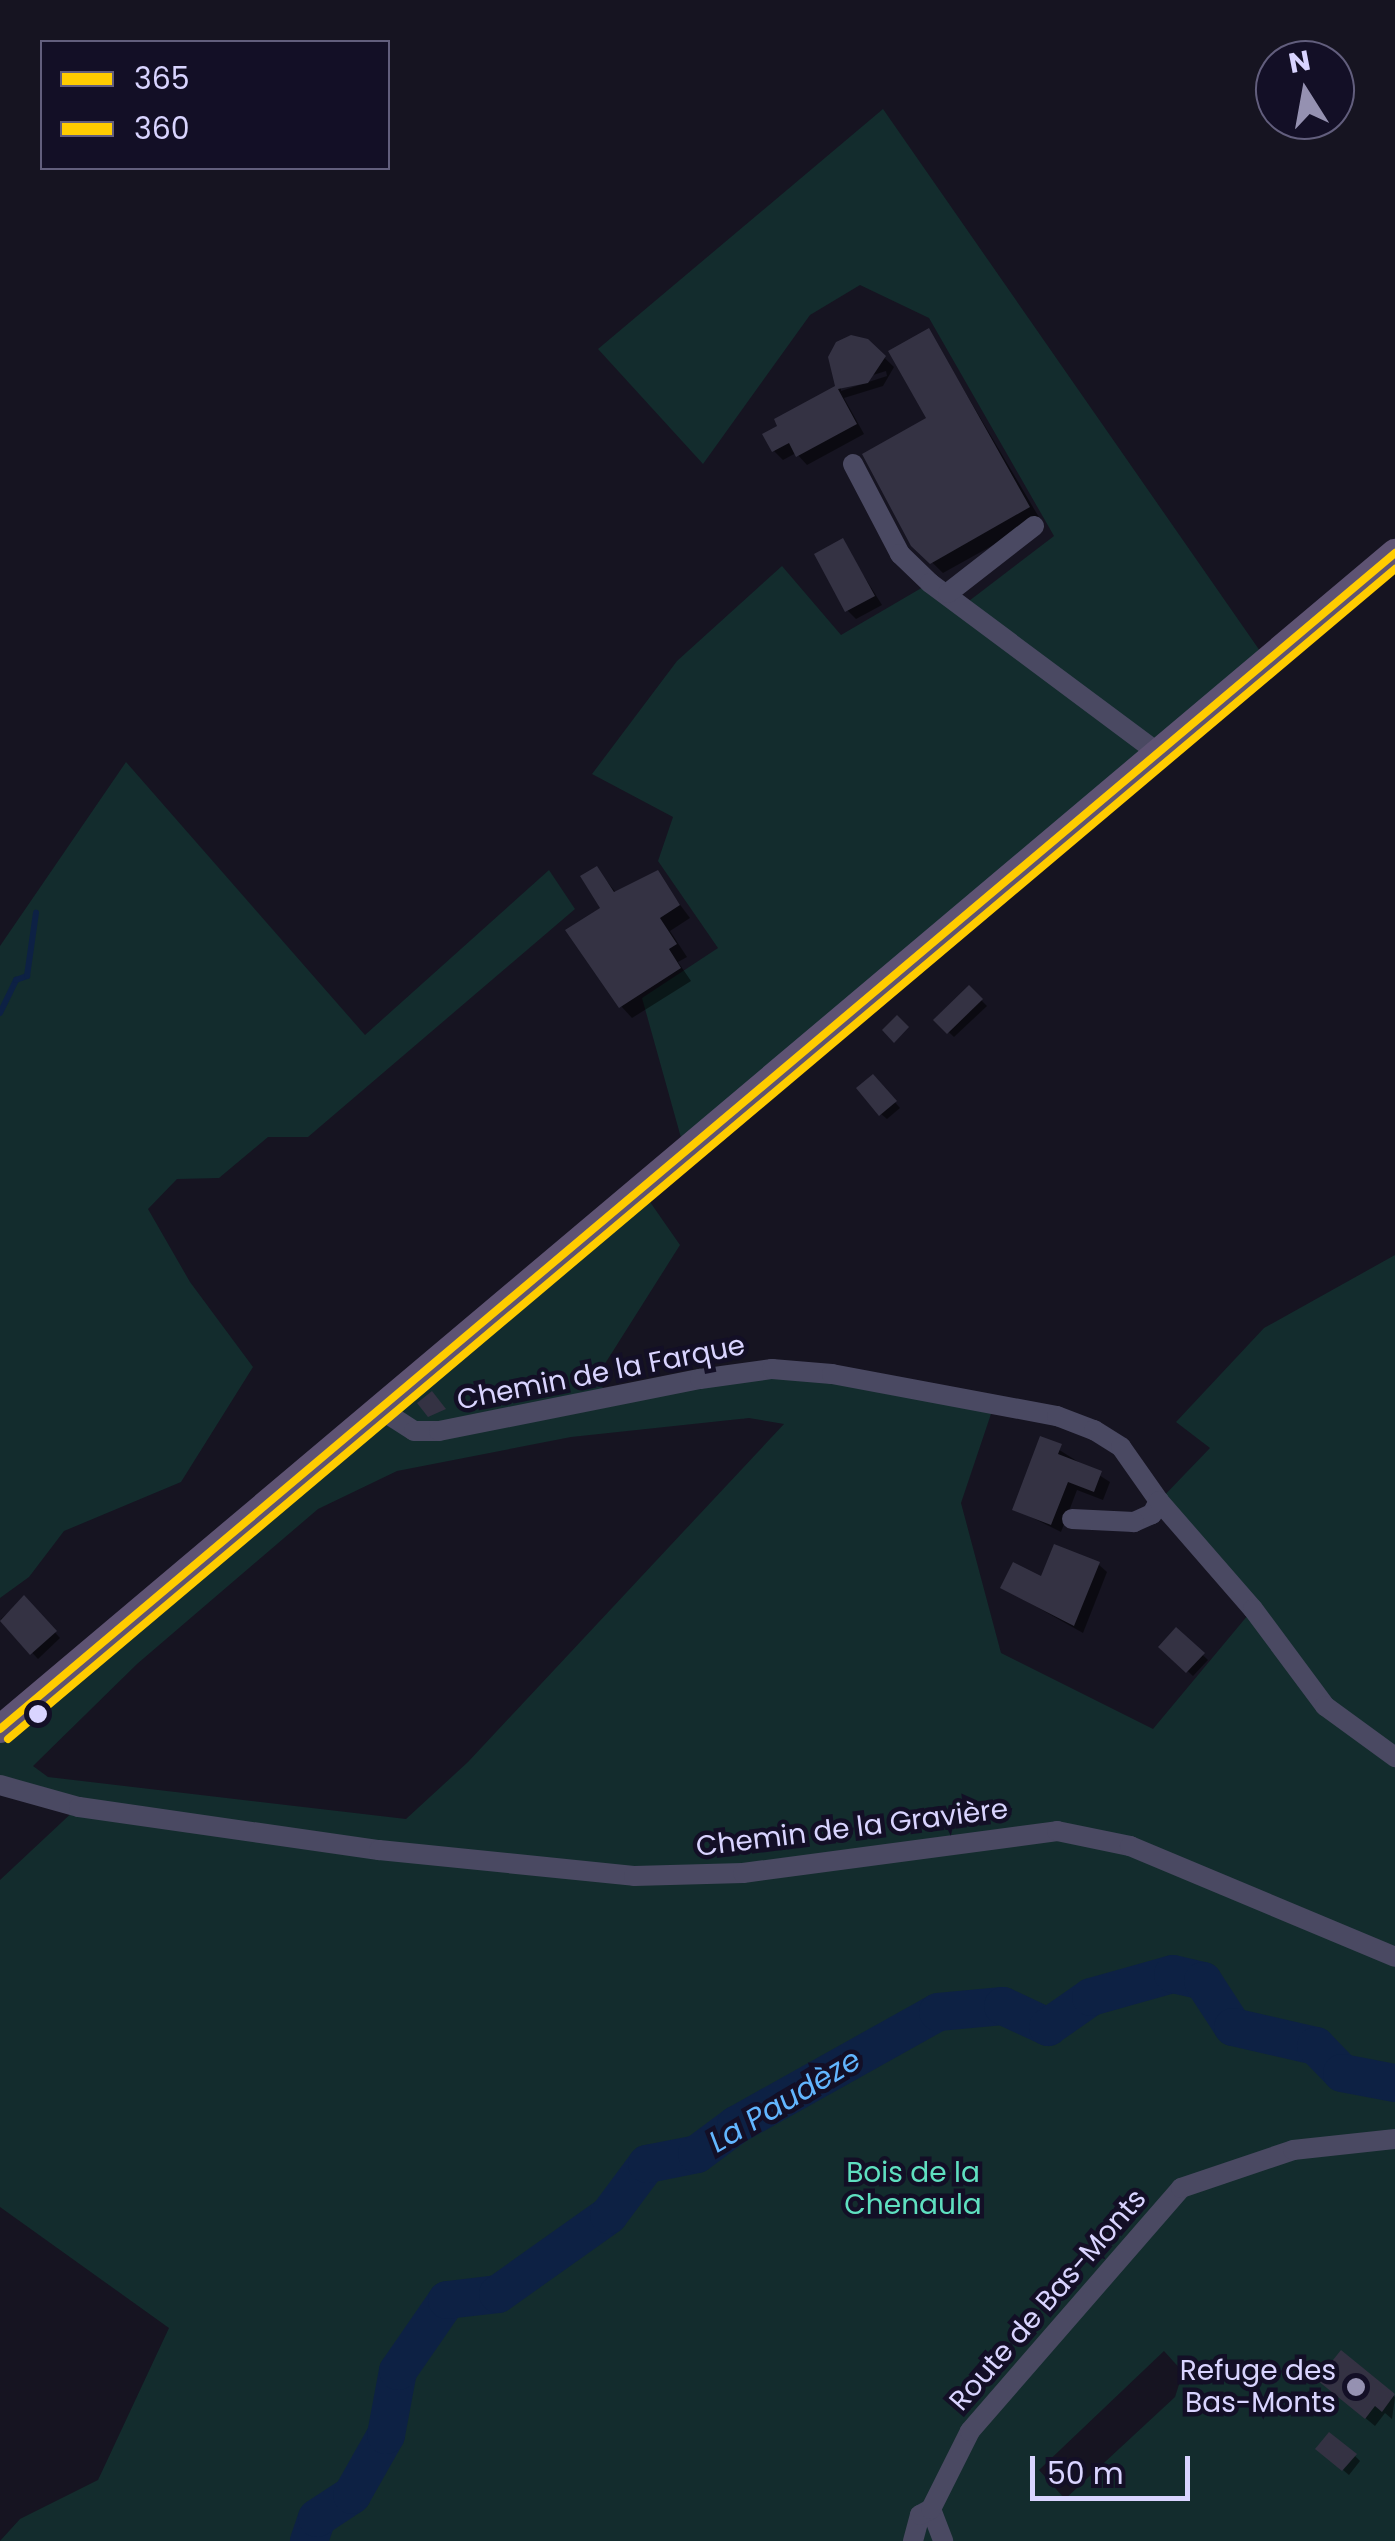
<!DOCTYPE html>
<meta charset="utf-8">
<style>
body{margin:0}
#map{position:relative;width:1395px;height:2541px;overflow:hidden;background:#161421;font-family:Poppins,sans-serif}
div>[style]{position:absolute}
.green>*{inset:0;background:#132c2d}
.shadow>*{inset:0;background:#0007}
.stream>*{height:6px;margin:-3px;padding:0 3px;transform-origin:3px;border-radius:3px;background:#0d2144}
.river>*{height:38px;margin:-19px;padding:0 19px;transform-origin:19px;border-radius:19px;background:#0d2144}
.building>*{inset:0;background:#343243}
.minor>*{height:20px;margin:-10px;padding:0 10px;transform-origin:10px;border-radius:10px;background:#4a4962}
.major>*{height:28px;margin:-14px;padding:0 14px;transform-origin:14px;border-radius:14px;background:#5e5373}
.bus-1>*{height:8px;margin:-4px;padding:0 4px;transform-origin:4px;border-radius:4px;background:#fc0}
.bus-2>*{height:8px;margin:-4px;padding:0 4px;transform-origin:4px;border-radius:4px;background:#fc0}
.dots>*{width:28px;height:28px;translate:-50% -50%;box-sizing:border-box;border:5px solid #130f26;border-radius:50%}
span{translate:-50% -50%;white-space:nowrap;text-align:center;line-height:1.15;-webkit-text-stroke:9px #130f26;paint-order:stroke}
.street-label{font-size:28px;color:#d9d4ff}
.park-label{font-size:28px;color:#5fe0c0}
.poi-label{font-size:28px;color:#d9d4ff}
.right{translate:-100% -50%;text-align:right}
.water-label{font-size:30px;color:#62b6ff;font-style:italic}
.legend{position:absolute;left:40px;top:40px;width:350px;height:130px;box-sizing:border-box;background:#130f26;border:2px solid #625e7d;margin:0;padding:12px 18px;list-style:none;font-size:30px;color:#d9d4ff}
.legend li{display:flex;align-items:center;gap:20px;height:50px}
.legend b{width:50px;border:2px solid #625e7d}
.north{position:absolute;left:1255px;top:40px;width:100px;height:100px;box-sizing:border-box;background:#130f26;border:2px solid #625e7d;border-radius:50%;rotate:349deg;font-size:28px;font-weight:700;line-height:40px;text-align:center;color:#d9d4ff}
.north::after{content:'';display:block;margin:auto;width:35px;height:45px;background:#9591b1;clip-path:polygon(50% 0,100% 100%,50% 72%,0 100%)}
.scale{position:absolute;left:1030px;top:2456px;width:160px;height:45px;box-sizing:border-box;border:5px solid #d9d4ff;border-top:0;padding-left:12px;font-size:30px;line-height:35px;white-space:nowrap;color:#d9d4ff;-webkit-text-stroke:8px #130f26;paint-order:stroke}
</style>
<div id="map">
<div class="green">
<i style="clip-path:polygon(883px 109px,1267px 661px,685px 1152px,642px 998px,718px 948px,658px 861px,673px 817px,592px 774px,677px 661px,782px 566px,841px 635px,930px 583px,965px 604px,1054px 536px,929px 318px,860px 285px,810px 315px,703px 464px,598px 349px)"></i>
<i style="clip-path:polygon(126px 762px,365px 1035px,549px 870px,575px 909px,308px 1137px,268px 1137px,219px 1178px,177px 1179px,148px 1209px,190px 1282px,253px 1367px,181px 1482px,64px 1531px,29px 1577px,0 1598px,0 946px)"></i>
<i style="clip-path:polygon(evenodd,641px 1189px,680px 1245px,601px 1370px,604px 1401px,772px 1369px,994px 1405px,961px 1503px,1001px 1653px,1153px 1729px,1253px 1609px,1159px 1501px,1210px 1448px,1176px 1422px,1264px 1328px,1395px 1255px,1395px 2541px,0 2541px,20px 2519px,98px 2480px,169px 2328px,0 2207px,0 1880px,78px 1807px,0 1785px,0 1729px,641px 1189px,749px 1418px,784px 1424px,468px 1762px,406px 1819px,48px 1777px,33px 1766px,137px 1664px,318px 1509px,397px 1471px,571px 1437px,749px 1418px,641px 1189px,1164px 2351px,1183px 2372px,1175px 2397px,1065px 2499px,1039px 2470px,1164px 2351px)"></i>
</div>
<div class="shadow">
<i style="clip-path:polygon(929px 331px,1040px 519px,943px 573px,913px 544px,929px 419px)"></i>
<i style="clip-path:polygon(evenodd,867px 341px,894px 367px,883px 386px,844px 398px,864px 434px,807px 465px,796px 453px,783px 460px,774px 451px,838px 388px,867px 341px,886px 371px,887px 376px,841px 391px,841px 385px,886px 371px)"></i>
<i style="clip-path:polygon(842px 541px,882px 605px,856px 619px,847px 610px)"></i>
<i style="clip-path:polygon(597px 869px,617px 894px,657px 874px,690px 918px,670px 931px,687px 957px,678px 962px,691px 981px,632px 1018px,621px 1006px)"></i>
<i style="clip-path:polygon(969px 988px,987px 1006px,954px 1037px,936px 1020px)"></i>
<i style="clip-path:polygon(878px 1083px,900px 1108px,887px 1119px,881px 1114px)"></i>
<i style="clip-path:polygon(1042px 1439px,1110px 1482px,1103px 1500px,1077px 1490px,1061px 1532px,1015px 1509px)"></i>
<i style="clip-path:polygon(1098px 1564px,1107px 1572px,1083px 1633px,1003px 1588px)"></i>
<i style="clip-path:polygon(24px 1598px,60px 1638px,38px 1659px,1px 1619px)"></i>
<i style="clip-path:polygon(1176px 1630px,1208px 1660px,1193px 1676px,1161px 1647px)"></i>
<i style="clip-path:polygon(1341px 2353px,1395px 2397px,1392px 2419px,1385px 2413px,1375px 2426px,1329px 2388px)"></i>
<i style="clip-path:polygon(1324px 2454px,1355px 2456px,1360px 2461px,1349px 2475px)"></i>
</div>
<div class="stream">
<i style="left:0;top:1013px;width:37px;rotate:-64deg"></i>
<i style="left:16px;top:980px;width:12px;rotate:-20deg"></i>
<i style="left:27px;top:976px;width:64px;rotate:-81.9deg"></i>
</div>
<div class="river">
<i style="left:309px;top:2541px;width:24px;rotate:-71deg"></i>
<i style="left:317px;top:2518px;width:42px;rotate:-33.3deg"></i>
<i style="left:352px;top:2495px;width:69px;rotate:-60.5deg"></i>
<i style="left:386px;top:2435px;width:65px;rotate:-79.4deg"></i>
<i style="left:398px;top:2371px;width:86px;rotate:-55.4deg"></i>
<i style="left:447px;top:2300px;width:51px;rotate:-6.7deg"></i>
<i style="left:498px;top:2294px;width:136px;rotate:-35.4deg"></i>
<i style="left:609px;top:2215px;width:64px;rotate:-53.3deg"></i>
<i style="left:647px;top:2164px;width:51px;rotate:-11.3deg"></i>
<i style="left:697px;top:2154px;width:49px;rotate:-36.6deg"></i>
<i style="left:736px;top:2125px;width:231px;rotate:-29.2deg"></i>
<i style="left:938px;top:2012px;width:65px;rotate:-5.3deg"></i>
<i style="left:1003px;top:2006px;width:50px;rotate:25deg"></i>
<i style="left:1048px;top:2027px;width:52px;rotate:-34.9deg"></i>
<i style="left:1091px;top:1997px;width:85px;rotate:-15.7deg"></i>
<i style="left:1173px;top:1974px;width:31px;rotate:13deg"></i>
<i style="left:1203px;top:1981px;width:55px;rotate:56.9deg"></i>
<i style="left:1233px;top:2027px;width:85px;rotate:12.9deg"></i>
<i style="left:1316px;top:2046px;width:37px;rotate:46deg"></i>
<i style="left:1342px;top:2073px;width:54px;rotate:10.7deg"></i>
</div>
<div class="building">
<i style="clip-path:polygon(929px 328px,1030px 507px,930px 564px,911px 546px,862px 454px,926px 418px,888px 351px)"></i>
<i style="clip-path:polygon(851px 335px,868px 339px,886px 356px,868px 383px,838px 389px,857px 424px,796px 457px,789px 443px,772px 452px,762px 434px,777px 426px,774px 419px,835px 386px,828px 357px,836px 342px)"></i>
<i style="clip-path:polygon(843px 538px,875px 596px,845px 612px,814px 554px)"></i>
<i style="clip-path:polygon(597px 866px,614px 892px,658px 870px,680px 905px,660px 918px,677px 944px,669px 949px,681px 968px,619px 1008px,565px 930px,600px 908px,580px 876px)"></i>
<i style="clip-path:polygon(969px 985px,983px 999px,947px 1034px,933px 1020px)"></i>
<i style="clip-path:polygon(897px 1015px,909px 1027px,894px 1043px,882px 1030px)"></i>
<i style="clip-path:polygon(873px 1074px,897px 1101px,879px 1116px,856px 1088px)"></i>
<i style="clip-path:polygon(432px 1391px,446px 1409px,428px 1417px,417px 1403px)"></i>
<i style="clip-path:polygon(1040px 1436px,1062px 1444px,1058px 1454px,1102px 1471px,1094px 1492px,1068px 1482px,1051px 1525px,1012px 1510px)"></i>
<i style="clip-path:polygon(1054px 1544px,1100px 1562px,1074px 1626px,1000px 1588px,1013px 1562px,1041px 1576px)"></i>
<i style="clip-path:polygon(24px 1595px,57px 1631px,30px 1655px,0 1621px)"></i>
<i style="clip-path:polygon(1176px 1627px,1205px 1653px,1186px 1673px,1158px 1647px)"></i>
<i style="clip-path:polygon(1341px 2350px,1395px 2394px,1382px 2412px,1375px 2406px,1365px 2419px,1317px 2380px)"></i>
<i style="clip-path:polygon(1329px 2432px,1357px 2454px,1342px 2471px,1315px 2449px)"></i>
</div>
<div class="minor">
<i style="left:853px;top:464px;width:102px;rotate:62.4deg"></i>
<i style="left:900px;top:554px;width:42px;rotate:44deg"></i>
<i style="left:930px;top:583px;width:283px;rotate:36.7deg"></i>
<i style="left:948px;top:593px;width:109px;rotate:-37.9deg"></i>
<i style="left:380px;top:1409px;width:40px;rotate:32.9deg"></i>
<i style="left:414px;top:1431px;width:25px"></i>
<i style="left:439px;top:1431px;width:266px;rotate:-11.3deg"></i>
<i style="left:700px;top:1379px;width:73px;rotate:-7.9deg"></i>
<i style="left:772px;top:1369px;width:60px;rotate:4.8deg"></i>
<i style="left:832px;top:1374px;width:229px;rotate:10.6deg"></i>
<i style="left:1057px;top:1416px;width:40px;rotate:21deg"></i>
<i style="left:1094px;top:1430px;width:32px;rotate:32deg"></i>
<i style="left:1121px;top:1447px;width:66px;rotate:54.9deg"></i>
<i style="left:1159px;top:1501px;width:15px;rotate:118deg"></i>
<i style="left:1152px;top:1514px;width:20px;rotate:156deg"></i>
<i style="left:1134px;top:1522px;width:62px;rotate:-177.2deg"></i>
<i style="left:1159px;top:1501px;width:143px;rotate:49deg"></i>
<i style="left:1253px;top:1609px;width:121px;rotate:53.4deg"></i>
<i style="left:1325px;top:1706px;width:87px;rotate:36.1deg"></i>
<i style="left:0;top:1785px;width:82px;rotate:15.6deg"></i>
<i style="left:79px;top:1807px;width:303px;rotate:8.2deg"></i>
<i style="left:379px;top:1850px;width:256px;rotate:5.8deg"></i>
<i style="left:634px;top:1876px;width:109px;rotate:-1.6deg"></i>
<i style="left:743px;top:1873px;width:317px;rotate:-7.6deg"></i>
<i style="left:1057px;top:1831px;width:75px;rotate:11.6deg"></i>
<i style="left:1130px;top:1846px;width:287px;rotate:22.7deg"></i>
<i style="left:931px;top:2509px;width:34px;rotate:69deg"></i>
<i style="left:913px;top:2541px;width:27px;rotate:-75deg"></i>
<i style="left:920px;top:2515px;width:13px;rotate:-29deg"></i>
<i style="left:931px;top:2509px;width:87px;rotate:-63.4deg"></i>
<i style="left:970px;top:2431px;width:322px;rotate:-49deg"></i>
<i style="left:1181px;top:2188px;width:118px;rotate:-18.7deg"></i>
<i style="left:1293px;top:2150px;width:103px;rotate:-6.2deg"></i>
</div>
<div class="major">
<i style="left:0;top:1729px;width:1825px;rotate:-40.13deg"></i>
</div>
<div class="bus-1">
<i style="left:0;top:1729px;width:1825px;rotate:-40.13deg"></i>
</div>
<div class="bus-2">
<i style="left:8px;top:1739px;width:1815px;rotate:-40.15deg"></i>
</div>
<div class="dots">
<i style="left:38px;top:1714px;background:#d9d4ff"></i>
<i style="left:1356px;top:2387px;background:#9591b1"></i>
</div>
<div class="street-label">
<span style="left:601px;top:1373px;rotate:-11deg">Chemin de la Farque</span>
<span style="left:852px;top:1828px;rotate:-7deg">Chemin de la Gravière</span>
<span style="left:1048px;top:2300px;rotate:-49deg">Route de Bas-Monts</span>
</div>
<div class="park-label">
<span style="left:913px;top:2189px">Bois de la<br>Chenaula</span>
</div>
<div class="poi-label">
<span class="right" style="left:1336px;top:2387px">Refuge des<br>Bas-Monts</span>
</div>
<div class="water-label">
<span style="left:785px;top:2101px;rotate:-31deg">La Paudèze</span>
</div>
<ul class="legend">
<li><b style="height:12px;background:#fc0"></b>365</li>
<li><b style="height:12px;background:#fc0"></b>360</li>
</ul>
<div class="north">N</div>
<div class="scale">50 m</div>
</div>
